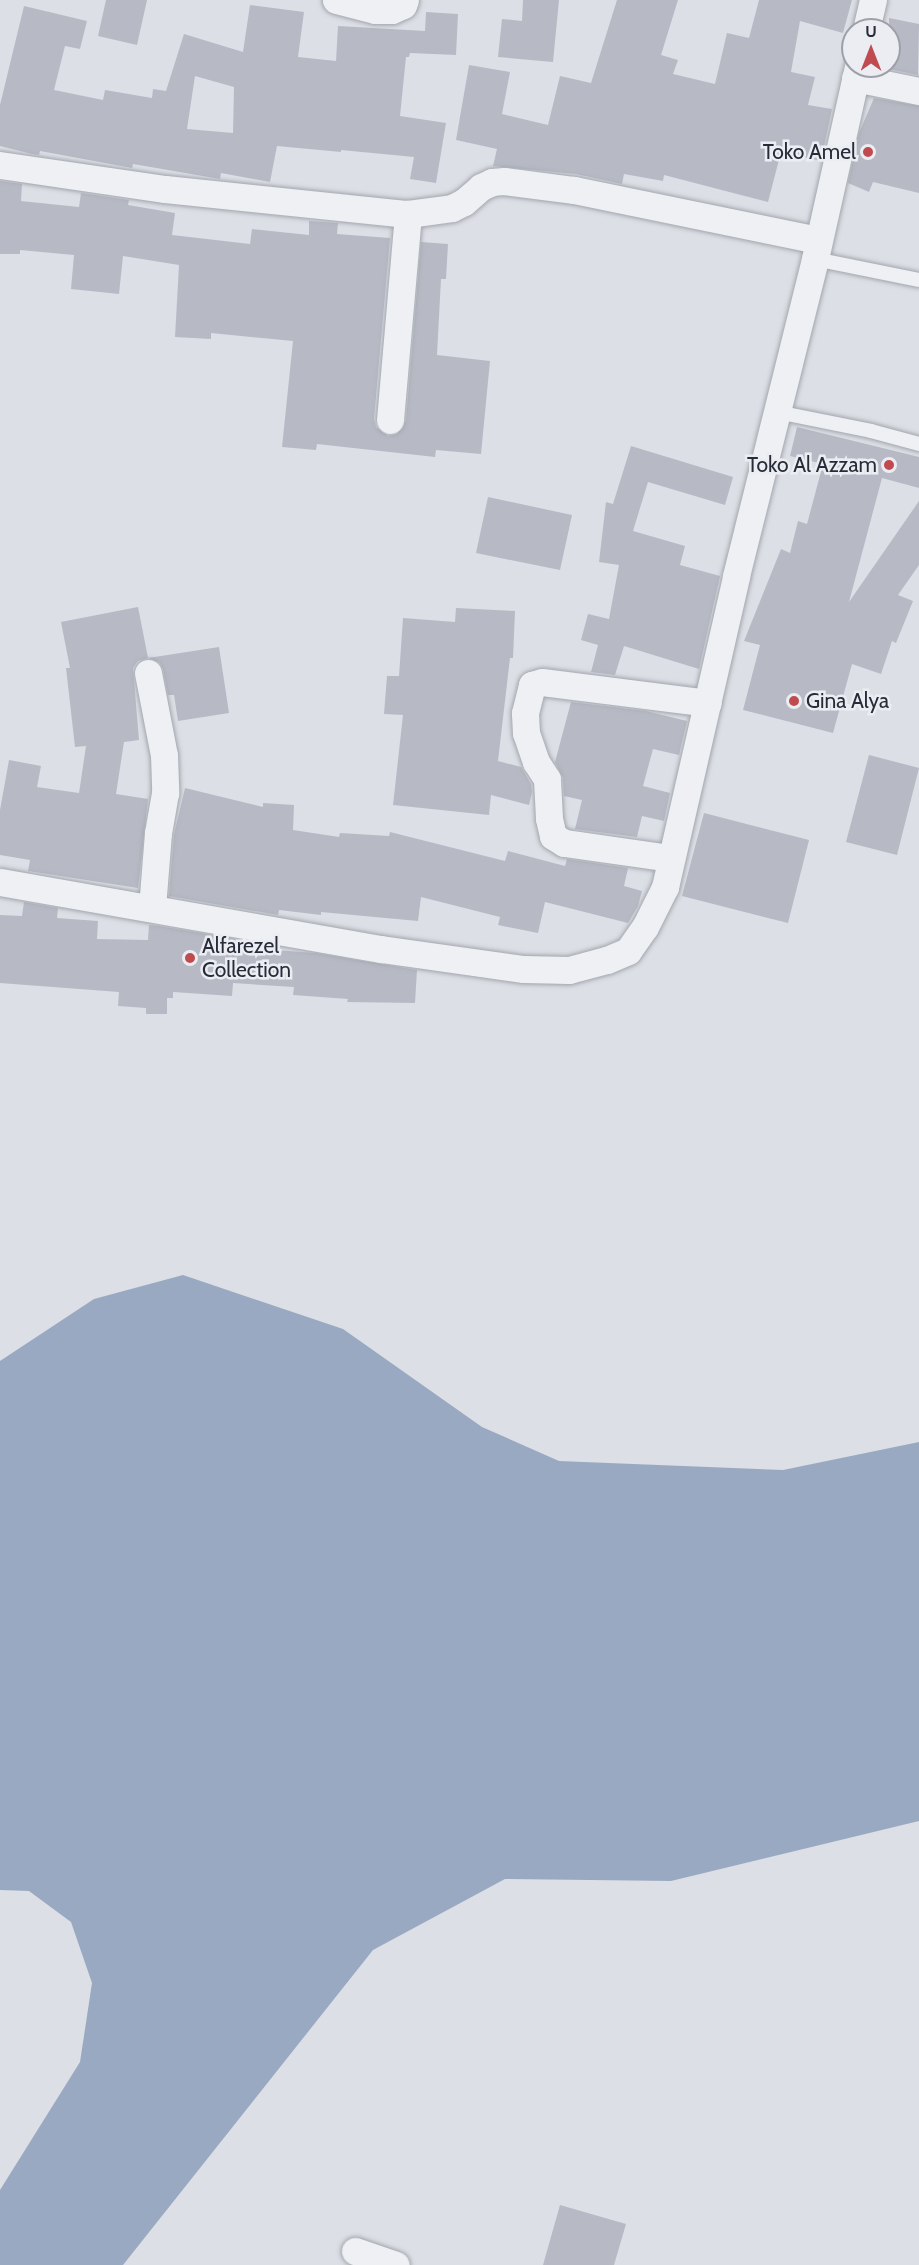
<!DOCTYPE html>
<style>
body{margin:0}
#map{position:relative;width:919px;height:2265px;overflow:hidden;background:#dcdfe5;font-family:Cabin,sans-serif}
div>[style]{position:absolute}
.water>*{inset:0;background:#9aa9c2}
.building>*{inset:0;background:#b7bac4}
.roads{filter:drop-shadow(0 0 2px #a2a6ae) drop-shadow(0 0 2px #a2a6ae)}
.lane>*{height:14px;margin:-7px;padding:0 7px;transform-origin:7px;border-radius:7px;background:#eef0f4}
.street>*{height:27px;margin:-13.5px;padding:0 13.5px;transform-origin:13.5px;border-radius:13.5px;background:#eef0f4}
.dots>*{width:16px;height:16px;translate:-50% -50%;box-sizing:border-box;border:3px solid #ebedf3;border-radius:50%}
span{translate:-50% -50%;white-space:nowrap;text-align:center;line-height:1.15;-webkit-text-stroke:5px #ebedf3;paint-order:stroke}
.poi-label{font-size:21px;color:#272c39}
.right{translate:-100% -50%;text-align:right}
.left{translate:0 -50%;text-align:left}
.north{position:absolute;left:841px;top:18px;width:60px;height:60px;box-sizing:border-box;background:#ebedf3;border:2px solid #9da0a9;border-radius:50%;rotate:0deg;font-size:16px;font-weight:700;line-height:24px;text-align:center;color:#272c39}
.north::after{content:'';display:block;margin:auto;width:21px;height:27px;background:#bf4b4f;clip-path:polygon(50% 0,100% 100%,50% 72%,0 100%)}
</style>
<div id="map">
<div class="water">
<i style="clip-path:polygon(183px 1275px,343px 1329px,482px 1427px,559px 1461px,783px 1470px,919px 1442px,919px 1821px,671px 1881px,505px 1879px,373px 1950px,123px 2265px,0 2265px,0 2190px,80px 2062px,92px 1983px,71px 1922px,29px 1891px,0 1890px,0 1361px,94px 1299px)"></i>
</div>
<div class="building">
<i style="clip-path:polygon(106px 0,147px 0,137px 45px,98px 36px)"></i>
<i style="clip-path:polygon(523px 0,559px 0,553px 62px,498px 57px,502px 19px,522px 21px)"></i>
<i style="clip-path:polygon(617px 0,678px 0,661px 55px,678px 60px,673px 74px,715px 84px,727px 33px,749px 38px,759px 0,852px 0,843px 33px,800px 21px,791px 72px,815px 77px,808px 105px,832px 109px,821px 161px,781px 152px,768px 202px,664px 175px,663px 181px,624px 174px,622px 184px,576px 174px,493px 166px,497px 149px,456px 140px,469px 65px,510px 72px,502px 114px,548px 125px,560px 76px,591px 83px)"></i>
<i style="clip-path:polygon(evenodd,250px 5px,304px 12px,298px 57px,336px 61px,338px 26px,425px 31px,426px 12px,458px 14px,456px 55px,410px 53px,409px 57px,406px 57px,400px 116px,446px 123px,436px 183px,410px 179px,414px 157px,341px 150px,341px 152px,277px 146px,270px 182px,221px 173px,220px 179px,133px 164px,132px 168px,40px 151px,39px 155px,32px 154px,0 146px,0 105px,24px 6px,87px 21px,80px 49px,65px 46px,54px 90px,103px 100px,105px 90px,152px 98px,153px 89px,166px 91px,184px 34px,243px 52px,250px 5px,195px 76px,234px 87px,233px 133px,187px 129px,195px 76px)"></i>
<i style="clip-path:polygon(889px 18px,919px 24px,918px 75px,889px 69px)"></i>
<i style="clip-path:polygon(874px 98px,919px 106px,919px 193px,873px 182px,869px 192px,848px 183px,859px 133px)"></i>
<i style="clip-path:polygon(0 181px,22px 184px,21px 201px,79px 207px,81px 193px,129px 200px,128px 205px,175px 213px,172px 235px,250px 244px,252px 229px,309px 235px,309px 221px,338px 223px,337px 234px,390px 238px,374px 419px,376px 427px,388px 436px,397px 434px,406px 421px,421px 242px,448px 244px,446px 279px,441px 279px,437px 355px,490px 361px,481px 454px,436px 450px,435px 457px,317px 444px,316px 450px,282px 447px,293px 341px,211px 333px,211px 339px,175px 337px,179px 265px,123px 256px,119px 294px,71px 289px,74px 255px,20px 250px,20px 254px,0 254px)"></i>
<i style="clip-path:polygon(797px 427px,919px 457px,919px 488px,882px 478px,849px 602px,919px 501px,919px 565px,898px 595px,913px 601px,896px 643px,892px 641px,881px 674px,852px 664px,833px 733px,743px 710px,760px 645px,744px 641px,781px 549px,790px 553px,798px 521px,807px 524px,823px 464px,790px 456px)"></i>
<i style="clip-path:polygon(631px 446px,733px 477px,725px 505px,648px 482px,633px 531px,685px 546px,680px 565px,720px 576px,699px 669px,624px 646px,615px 675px,591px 672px,598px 645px,581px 640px,588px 614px,609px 619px,619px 565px,599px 562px,606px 502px,613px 504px)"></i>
<i style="clip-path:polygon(488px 497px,572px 515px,560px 570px,476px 553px)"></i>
<i style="clip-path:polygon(138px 607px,148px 658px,138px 661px,133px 668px,139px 740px,124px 742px,116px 794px,148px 799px,138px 888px,28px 871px,30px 860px,0 855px,0 810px,9px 760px,41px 766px,37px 787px,79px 793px,86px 746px,75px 747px,66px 668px,70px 668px,61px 622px)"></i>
<i style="clip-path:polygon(456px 608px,515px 611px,513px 658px,510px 658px,498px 761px,521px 767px,531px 784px,532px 792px,529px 805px,491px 795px,489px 815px,393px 805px,403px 715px,384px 714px,387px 676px,399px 676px,403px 618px,455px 622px)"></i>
<i style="clip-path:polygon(219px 647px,229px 713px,178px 721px,174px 695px,168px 695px,163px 669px,159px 662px,148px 658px)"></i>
<i style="clip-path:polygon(571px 702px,646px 711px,687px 721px,679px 755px,653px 749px,643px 786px,670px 793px,664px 821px,642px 816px,637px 837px,575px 829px,582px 800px,564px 796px,563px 778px,555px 762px)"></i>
<i style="clip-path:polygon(869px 755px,919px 768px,897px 855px,846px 842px)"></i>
<i style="clip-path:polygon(185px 788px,263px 807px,263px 803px,294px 805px,293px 830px,339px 837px,340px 833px,389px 836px,390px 832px,505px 861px,508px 851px,565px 866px,567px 859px,628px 868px,624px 886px,642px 891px,638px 906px,628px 923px,545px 902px,538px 933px,498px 925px,500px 917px,421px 897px,418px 921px,321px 912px,321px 915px,279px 910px,278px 915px,169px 896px,174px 835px)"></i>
<i style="clip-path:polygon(704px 813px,809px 840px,788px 923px,682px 896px)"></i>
<i style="clip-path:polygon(24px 902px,58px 908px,57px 918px,98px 921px,97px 939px,148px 940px,149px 925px,159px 926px,276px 946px,275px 950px,315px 953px,417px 970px,415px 1003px,347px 1002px,348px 999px,293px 995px,294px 987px,233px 983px,232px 996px,173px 992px,173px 998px,167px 998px,167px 1014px,146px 1014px,146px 1008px,118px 1006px,119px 992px,0 983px,0 915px,22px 916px)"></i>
<i style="clip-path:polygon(560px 2205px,626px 2224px,614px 2265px,543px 2265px)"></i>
</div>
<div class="roads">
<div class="lane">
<i style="left:815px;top:259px;width:106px;rotate:11.4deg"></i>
<i style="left:777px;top:412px;width:96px;rotate:11.4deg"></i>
<i style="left:871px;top:431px;width:50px;rotate:15.2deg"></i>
</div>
<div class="street">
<i style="left:336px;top:0;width:40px;rotate:14.4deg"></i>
<i style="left:375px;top:10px;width:17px"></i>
<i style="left:392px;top:10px;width:12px;rotate:-24deg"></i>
<i style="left:403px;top:5px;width:5px;rotate:-68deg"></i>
<i style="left:866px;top:30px;width:31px;rotate:-77deg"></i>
<i style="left:855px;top:78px;width:65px;rotate:11.5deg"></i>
<i style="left:0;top:165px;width:167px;rotate:8.3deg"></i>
<i style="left:165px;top:189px;width:244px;rotate:5.9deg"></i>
<i style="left:408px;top:214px;width:44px;rotate:-7.8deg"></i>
<i style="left:452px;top:208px;width:13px;rotate:-27deg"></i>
<i style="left:464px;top:202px;width:23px;rotate:-41deg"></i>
<i style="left:481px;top:187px;width:12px;rotate:-24deg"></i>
<i style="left:492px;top:182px;width:12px;rotate:-5deg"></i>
<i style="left:504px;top:181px;width:71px;rotate:7.3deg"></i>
<i style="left:574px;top:190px;width:249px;rotate:11.6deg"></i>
<i style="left:390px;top:420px;width:207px;rotate:-85deg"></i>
<i style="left:148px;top:673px;width:84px;rotate:79deg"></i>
<i style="left:164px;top:755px;width:38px;rotate:88deg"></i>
<i style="left:165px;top:793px;width:41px;rotate:99.9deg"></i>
<i style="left:158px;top:833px;width:74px;rotate:94.6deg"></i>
<i style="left:670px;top:858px;width:107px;rotate:-171.9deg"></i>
<i style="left:564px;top:843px;width:13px;rotate:-148deg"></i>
<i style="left:553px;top:836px;width:18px;rotate:-103deg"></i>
<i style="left:549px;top:818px;width:39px;rotate:-93deg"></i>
<i style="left:547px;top:779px;width:20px;rotate:-123deg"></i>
<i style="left:536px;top:762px;width:31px;rotate:-109deg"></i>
<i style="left:526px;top:733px;width:20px;rotate:-93deg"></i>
<i style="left:525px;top:713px;width:29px;rotate:-76deg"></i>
<i style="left:532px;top:685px;width:10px;rotate:-17deg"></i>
<i style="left:542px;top:682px;width:167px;rotate:7.2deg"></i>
<i style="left:0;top:882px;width:387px;rotate:10deg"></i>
<i style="left:381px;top:949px;width:144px;rotate:8deg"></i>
<i style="left:524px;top:969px;width:45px;rotate:1.3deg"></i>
<i style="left:569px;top:970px;width:39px;rotate:-15deg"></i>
<i style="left:607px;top:960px;width:23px;rotate:-23deg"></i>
<i style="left:628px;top:951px;width:29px;rotate:-55deg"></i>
<i style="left:645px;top:927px;width:45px;rotate:-63.4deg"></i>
<i style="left:665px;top:887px;width:319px;rotate:-77.1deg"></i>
<i style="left:736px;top:576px;width:327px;rotate:-76deg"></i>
<i style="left:815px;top:259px;width:198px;rotate:-77.4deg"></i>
<i style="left:355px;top:2251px;width:43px;rotate:18.9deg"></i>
</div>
</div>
<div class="dots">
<i style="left:868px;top:152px;background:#bf4b4f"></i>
<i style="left:889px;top:465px;background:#bf4b4f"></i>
<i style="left:794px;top:701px;background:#bf4b4f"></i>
<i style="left:190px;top:958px;background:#bf4b4f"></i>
</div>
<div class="poi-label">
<span class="right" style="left:856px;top:152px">Toko Amel</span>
<span class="right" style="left:877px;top:465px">Toko Al Azzam</span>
<span class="left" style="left:806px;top:701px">Gina Alya</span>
<span class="left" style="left:202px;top:958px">Alfarezel<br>Collection</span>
</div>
<div class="north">U</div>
</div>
